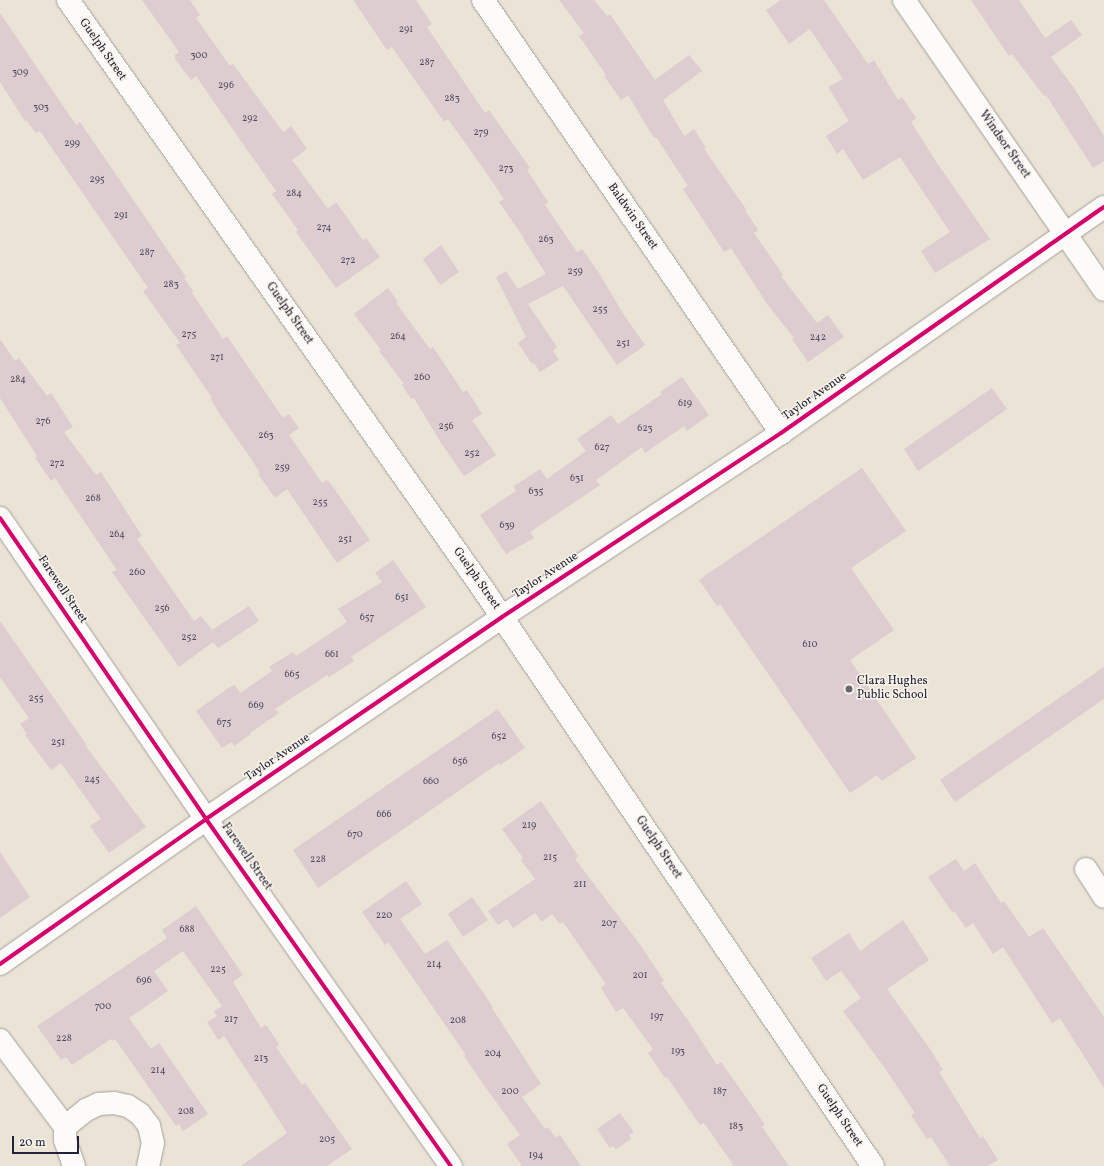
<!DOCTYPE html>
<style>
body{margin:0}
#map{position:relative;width:1104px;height:1166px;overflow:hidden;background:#ebe3d6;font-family:Vollkorn,serif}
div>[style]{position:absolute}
.building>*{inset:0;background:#ddccd0}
.roads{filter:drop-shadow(0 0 1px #a4a09b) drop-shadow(0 0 1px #a4a09b)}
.minor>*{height:22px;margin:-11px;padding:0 11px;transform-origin:11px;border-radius:11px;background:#fcfbf9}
.cycleway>*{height:4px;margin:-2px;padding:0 2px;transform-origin:2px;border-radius:2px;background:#d6006c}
.dots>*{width:11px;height:11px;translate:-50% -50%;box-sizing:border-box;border:2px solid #f7f3e8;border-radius:50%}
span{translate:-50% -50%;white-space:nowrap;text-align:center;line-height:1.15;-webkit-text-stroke:3px #f7f3e8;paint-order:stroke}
.number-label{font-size:10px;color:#514c60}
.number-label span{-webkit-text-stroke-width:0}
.street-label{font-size:12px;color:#22223b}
.poi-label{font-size:12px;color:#22223b}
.left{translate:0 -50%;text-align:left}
.scale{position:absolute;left:12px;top:1136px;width:67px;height:18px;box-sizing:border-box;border:2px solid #22223b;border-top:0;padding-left:5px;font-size:12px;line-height:14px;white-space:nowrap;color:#22223b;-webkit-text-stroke:3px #f7f3e8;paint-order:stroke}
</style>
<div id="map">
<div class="building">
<i style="clip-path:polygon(142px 0,190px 0,200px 15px,196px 18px,230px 66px,233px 64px,283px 132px,291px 126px,307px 149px,292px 160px,328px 209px,336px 202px,363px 240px,366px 238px,380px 257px,336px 288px,296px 232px,298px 230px,272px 194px,276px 191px,218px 108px,196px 76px,191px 80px,175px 59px,175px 55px,179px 52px)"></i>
<i style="clip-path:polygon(353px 0,416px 0,432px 24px,427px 27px,485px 113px,489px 110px,530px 168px,527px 170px,548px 202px,545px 205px,577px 252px,582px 249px,599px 273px,622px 312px,645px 345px,617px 365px,563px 286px,528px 304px,557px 347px,553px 351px,559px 360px,540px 372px,534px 363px,532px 364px,518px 343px,526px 337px,496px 277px,506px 271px,518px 289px,546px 274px,523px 238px,524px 238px,499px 202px,504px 199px,483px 168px,448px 119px,444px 122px,392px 47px,387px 50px)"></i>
<i style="clip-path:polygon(559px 0,594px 0,607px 16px,610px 14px,655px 80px,689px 55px,702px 71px,663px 100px,684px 136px,694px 129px,706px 148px,704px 149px,746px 209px,745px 210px,758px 230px,754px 233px,783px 275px,781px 276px,817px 323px,828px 315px,844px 337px,808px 362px,792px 339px,794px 338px,767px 304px,731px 248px,724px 252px,683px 189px,688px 186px,656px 137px,654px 138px,628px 95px,621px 100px,604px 76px,606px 75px,579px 36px,584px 33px)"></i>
<i style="clip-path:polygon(781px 0,824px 0,868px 64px,874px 60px,898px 100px,902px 97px,916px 118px,911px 122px,937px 163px,990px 239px,935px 273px,921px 251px,950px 232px,900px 157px,863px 180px,843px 149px,837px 154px,826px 136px,849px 121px,828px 87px,843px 79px,810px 29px,789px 44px,766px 10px)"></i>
<i style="clip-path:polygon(971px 0,1019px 0,1045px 38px,1071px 20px,1082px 35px,1051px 57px,1074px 88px,1104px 136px,1104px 161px,1093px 168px,1046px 95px,1044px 96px,1012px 54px,1009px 56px)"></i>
<i style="clip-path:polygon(0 13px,76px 125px,80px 122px,186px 277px,184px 278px,193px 291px,192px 293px,223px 339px,227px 336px,283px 418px,289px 414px,299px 428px,289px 435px,322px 483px,327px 480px,331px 484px,370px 540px,337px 563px,287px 489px,275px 498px,258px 474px,260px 473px,254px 463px,219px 413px,211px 399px,212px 398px,176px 345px,180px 343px,143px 291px,148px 288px,40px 131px,36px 133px,26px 120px,25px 121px,0 82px)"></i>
<i style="clip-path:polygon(441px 245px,459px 272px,440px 285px,423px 259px)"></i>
<i style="clip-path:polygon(388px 288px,398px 302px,396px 303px,430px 349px,433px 347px,463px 392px,467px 390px,482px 414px,472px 420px,496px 455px,464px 476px,441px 443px,414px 398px,411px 399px,402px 385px,404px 384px,379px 351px,381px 350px,354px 314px)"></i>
<i style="clip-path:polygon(0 339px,15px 361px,19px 358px,47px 396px,51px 393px,73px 427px,64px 432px,96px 475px,101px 472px,142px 536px,137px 539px,194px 621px,201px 616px,212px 630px,249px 606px,259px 621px,218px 648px,213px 642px,179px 667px,112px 572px,117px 570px,55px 478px,51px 481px,35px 458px,37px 456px,0 398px)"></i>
<i style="clip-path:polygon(682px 377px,709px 415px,687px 431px,684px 426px,645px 453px,642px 447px,596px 480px,600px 485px,530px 532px,534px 538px,506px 554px,480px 515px,516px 491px,514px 486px,540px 469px,547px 479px,586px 451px,577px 439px,611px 415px,618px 424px,662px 394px,660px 392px)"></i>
<i style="clip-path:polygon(992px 388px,1007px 409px,918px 471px,904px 449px)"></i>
<i style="clip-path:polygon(862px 468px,906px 531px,851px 568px,894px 630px,850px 660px,916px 758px,882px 781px,877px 775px,850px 793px,720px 604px,717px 606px,699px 580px)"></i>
<i style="clip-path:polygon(393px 560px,426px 607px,351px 657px,354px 661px,329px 677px,327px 675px,275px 709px,279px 713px,250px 733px,251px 734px,234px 746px,232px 742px,222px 748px,196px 711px,230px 687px,235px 685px,240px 693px,272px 671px,269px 667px,293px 652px,296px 656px,347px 622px,338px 609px,382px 582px,375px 573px)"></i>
<i style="clip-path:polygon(0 621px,86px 744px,85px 745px,146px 827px,109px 853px,90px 826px,101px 819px,61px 763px,51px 770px,25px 735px,27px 734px,20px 724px,29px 718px,0 677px)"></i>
<i style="clip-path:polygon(1104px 667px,1104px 699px,955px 802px,940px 780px)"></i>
<i style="clip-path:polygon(498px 709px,525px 748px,500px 765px,499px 763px,318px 888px,293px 850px)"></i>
<i style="clip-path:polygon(541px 801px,578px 856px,575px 859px,641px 946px,664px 981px,661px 983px,687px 1019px,717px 1065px,721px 1062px,748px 1100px,765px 1125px,762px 1127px,789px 1166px,734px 1166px,704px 1123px,700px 1125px,667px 1077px,665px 1078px,648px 1053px,653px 1049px,623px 1008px,616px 1012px,601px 988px,606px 984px,563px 922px,560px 924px,552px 914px,542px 922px,535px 913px,513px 928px,507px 919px,498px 925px,488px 911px,535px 879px,521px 860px,523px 858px,502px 829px)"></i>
<i style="clip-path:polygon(0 852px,30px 897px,0 918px)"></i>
<i style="clip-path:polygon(956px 859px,964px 871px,975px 863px,1001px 903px,1004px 901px,1029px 937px,1043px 928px,1104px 1017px,1104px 1088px,1060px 1018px,1052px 1023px,1003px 947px,993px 954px,973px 923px,966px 928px,954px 911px,952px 912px,928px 877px)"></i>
<i style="clip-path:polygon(406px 881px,422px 904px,400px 919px,425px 954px,447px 940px,493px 1007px,492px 1008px,541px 1084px,522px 1097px,545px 1129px,548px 1127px,556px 1138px,560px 1135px,581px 1166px,522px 1166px,507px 1144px,520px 1135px,481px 1081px,464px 1056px,466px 1055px,388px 942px,385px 945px,362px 912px)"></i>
<i style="clip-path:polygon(472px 897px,488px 920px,463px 937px,448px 914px)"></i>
<i style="clip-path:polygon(196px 906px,243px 975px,233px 982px,261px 1028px,266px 1025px,279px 1044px,276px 1047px,302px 1085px,305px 1083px,352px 1149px,327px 1166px,241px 1166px,287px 1133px,256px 1084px,258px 1081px,255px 1083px,224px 1036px,218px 1040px,207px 1022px,217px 1016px,214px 1011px,222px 1006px,183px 951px,154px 971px,168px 991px,129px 1018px,151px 1049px,159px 1043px,208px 1114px,183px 1131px,179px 1124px,176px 1126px,115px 1039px,113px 1041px,111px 1039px,72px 1065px,66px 1057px,61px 1060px,37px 1026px,167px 938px,162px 930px)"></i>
<i style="clip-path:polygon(903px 920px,929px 960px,887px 989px,930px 1049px,943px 1070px,939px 1072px,980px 1138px,983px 1136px,998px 1160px,988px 1166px,950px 1166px,931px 1137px,927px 1139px,911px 1115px,915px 1113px,884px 1067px,843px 1011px,861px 998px,841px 971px,826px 981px,811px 958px,849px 933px,860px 951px)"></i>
<i style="clip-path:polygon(620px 1113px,634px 1132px,629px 1135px,631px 1139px,616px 1149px,613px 1146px,610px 1148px,597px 1129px)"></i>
</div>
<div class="roads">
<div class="minor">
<i style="left:68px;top:0;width:721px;rotate:54.83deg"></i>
<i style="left:483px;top:589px;width:696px;rotate:55.94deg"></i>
<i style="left:483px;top:0;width:526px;rotate:55.46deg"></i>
<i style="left:904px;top:0;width:352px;rotate:55.4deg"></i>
<i style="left:0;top:518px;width:365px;rotate:55.6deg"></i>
<i style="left:206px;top:819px;width:425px;rotate:54.8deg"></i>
<i style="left:1086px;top:869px;width:33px;rotate:57deg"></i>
<i style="left:0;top:964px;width:252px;rotate:-35.1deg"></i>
<i style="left:206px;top:819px;width:358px;rotate:-34.3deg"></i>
<i style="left:502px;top:617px;width:334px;rotate:-33.4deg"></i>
<i style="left:781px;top:433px;width:394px;rotate:-35deg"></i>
<i style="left:0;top:1040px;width:109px;rotate:53.2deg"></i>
<i style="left:65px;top:1127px;width:13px;rotate:90deg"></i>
<i style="left:65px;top:1140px;width:28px;rotate:71deg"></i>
<i style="left:65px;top:1127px;width:27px;rotate:-39deg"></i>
<i style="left:86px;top:1110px;width:14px;rotate:-25deg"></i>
<i style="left:99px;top:1104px;width:15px;rotate:-4deg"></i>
<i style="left:114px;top:1103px;width:14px;rotate:12deg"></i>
<i style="left:128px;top:1106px;width:14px;rotate:34deg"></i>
<i style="left:140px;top:1114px;width:15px;rotate:53deg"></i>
<i style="left:149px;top:1126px;width:17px;rotate:77deg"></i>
<i style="left:153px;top:1143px;width:24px;rotate:102deg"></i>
</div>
</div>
<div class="cycleway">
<i style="left:0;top:518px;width:365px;rotate:55.6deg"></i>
<i style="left:206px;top:819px;width:425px;rotate:54.8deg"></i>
<i style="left:0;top:964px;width:252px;rotate:-35.1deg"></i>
<i style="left:206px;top:819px;width:358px;rotate:-34.3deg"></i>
<i style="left:502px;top:617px;width:334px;rotate:-33.4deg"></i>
<i style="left:781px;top:433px;width:394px;rotate:-35deg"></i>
</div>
<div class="dots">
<i style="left:849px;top:689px;background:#686671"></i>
</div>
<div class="number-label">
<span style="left:406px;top:30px">291</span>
<span style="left:199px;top:56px">300</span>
<span style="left:427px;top:63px">287</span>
<span style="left:20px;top:73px">309</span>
<span style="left:226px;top:86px">296</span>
<span style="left:452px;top:99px">283</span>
<span style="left:41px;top:108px">303</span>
<span style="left:250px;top:119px">292</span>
<span style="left:481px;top:133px">279</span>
<span style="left:72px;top:144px">299</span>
<span style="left:506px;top:169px">273</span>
<span style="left:97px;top:180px">295</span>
<span style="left:294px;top:194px">284</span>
<span style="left:121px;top:216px">291</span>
<span style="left:324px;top:228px">274</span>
<span style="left:546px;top:240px">263</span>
<span style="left:147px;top:253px">287</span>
<span style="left:348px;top:261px">272</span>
<span style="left:575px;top:272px">259</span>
<span style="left:171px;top:285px">283</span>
<span style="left:600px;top:310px">255</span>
<span style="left:189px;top:335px">275</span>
<span style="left:398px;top:337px">264</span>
<span style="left:818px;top:338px">242</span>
<span style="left:623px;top:344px">251</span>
<span style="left:217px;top:358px">271</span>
<span style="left:422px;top:378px">260</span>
<span style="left:18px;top:380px">284</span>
<span style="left:685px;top:404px">619</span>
<span style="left:43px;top:422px">276</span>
<span style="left:446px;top:427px">256</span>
<span style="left:645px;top:429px">623</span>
<span style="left:266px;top:436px">263</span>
<span style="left:602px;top:448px">627</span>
<span style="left:472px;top:454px">252</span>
<span style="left:57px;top:464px">272</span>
<span style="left:282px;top:468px">259</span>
<span style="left:577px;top:479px">631</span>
<span style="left:536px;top:492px">635</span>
<span style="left:93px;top:499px">268</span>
<span style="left:320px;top:503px">255</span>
<span style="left:507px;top:526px">639</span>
<span style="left:117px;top:535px">264</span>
<span style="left:345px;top:540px">251</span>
<span style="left:137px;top:573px">260</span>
<span style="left:402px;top:598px">651</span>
<span style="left:162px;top:609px">256</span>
<span style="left:367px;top:618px">657</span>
<span style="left:189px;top:638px">252</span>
<span style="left:810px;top:645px">610</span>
<span style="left:332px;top:655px">661</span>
<span style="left:292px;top:675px">665</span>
<span style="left:36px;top:699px">255</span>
<span style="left:256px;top:706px">669</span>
<span style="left:224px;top:723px">675</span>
<span style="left:499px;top:737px">652</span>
<span style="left:58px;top:743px">251</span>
<span style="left:460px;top:762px">656</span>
<span style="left:92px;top:780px">245</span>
<span style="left:431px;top:782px">660</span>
<span style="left:384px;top:815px">666</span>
<span style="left:529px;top:826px">219</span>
<span style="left:355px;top:835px">670</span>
<span style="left:550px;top:858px">215</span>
<span style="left:318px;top:860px">228</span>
<span style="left:580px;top:885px">211</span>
<span style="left:384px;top:916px">220</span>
<span style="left:609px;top:924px">207</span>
<span style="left:187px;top:930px">688</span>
<span style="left:434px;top:965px">214</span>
<span style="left:218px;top:970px">225</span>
<span style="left:640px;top:976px">201</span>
<span style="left:144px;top:981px">696</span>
<span style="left:103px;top:1007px">700</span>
<span style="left:657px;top:1017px">197</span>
<span style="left:231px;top:1020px">217</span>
<span style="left:458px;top:1021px">208</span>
<span style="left:64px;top:1039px">228</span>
<span style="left:678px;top:1052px">193</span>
<span style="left:493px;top:1054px">204</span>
<span style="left:261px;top:1059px">213</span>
<span style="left:158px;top:1071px">214</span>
<span style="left:510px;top:1092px">200</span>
<span style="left:720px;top:1092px">187</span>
<span style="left:186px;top:1112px">208</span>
<span style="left:736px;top:1127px">183</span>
<span style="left:327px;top:1140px">205</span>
<span style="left:536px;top:1156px">194</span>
</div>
<div class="street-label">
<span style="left:102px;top:50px;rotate:55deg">Guelph Street</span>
<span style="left:1004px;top:145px;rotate:55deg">Windsor Street</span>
<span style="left:632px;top:217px;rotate:55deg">Baldwin Street</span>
<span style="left:289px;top:314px;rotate:55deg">Guelph Street</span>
<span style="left:815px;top:397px;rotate:-35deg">Taylor Avenue</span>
<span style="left:546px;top:576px;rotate:-33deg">Taylor Avenue</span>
<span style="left:476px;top:579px;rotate:55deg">Guelph Street</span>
<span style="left:62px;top:590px;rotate:56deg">Farewell Street</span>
<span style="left:278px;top:758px;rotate:-34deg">Taylor Avenue</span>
<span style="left:658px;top:848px;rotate:56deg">Guelph Street</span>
<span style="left:246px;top:857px;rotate:55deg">Farewell Street</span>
<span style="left:839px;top:1116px;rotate:56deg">Guelph Street</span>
</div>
<div class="poi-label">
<span class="left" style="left:857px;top:689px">Clara Hughes<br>Public School</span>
</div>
<div class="scale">20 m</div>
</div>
